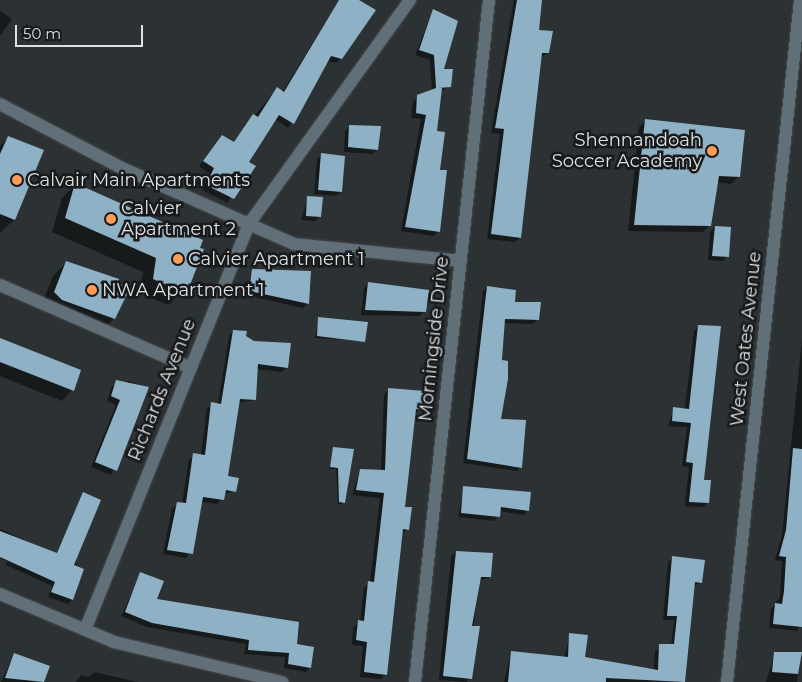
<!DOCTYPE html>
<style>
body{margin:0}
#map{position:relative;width:802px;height:682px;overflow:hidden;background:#2c3134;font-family:Montserrat,sans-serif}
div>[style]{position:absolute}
.shadow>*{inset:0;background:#0007}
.building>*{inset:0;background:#8eb1c6}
.roads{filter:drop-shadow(0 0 1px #484d50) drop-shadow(0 0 1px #484d50)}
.minor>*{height:12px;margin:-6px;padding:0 6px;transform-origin:6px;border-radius:6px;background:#616f78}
.dots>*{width:14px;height:14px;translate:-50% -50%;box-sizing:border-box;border:2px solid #17191a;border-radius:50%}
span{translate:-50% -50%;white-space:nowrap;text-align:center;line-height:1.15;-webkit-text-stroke:5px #17191a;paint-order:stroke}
.poi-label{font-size:18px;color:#dee1e3}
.right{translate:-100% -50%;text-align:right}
.left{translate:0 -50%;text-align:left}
.street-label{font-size:18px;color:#dee1e3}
.scale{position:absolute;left:15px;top:25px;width:128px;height:22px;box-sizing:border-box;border:2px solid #dee1e3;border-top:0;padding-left:6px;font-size:15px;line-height:18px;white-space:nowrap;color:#dee1e3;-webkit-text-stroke:4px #17191a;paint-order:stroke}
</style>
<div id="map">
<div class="shadow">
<i style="clip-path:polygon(339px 0,357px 0,341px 58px,336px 63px,327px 61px,288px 128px,275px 119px,247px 163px,228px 203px,202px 190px,210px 174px,199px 166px,222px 136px,233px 143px,277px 88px,282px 93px)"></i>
<i style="clip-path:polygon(514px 0,541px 0,538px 32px,548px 53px,540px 58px,520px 238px,515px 242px,487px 239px,500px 134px,491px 133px)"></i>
<i style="clip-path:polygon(0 11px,12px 19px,0 36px)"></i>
<i style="clip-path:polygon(433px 11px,442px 70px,450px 86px,440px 92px,435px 132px,438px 231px,434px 236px,401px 231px,421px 119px,411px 118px,413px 101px,432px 91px,430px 60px,415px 55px)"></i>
<i style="clip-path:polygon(645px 121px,738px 177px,731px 184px,717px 182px,710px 225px,703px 232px,628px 231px,639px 127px)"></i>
<i style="clip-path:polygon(350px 126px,377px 150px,372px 154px,344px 152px,345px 131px)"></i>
<i style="clip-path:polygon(9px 137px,42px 151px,14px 220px,0 233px,0 146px)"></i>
<i style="clip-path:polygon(322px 155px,341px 192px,336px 196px,314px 194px,317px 159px)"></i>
<i style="clip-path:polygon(76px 184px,201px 241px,182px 291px,168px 305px,140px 293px,143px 272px,52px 232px,62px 198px)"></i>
<i style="clip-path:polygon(308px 197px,320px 216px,315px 221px,301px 220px)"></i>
<i style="clip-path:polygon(715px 227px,727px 256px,723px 261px,708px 260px,710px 232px)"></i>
<i style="clip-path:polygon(66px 263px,114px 318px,100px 332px,49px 314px,41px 306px,53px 276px)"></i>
<i style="clip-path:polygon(252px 270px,307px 304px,303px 308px,245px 295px)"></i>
<i style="clip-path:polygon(369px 283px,424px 311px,420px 316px,361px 315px,364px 288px)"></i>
<i style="clip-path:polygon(487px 287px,538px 319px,533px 324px,504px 323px,500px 420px,521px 467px,517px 471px,463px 463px,483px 291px)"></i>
<i style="clip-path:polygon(319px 319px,364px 341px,315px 338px)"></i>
<i style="clip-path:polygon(699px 326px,703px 481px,708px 502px,703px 507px,685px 506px,689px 467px,682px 466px,687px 427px,668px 426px,674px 408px,685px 409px,694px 331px)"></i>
<i style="clip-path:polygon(233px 331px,287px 367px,282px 372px,257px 369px,255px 400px,238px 403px,227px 477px,235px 491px,224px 494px,218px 504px,201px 502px,187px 558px,163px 554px,172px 508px,182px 504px,189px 459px,201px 456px,207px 408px,218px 404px,229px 336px)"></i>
<i style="clip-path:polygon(0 339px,72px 390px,62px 401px,0 376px)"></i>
<i style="clip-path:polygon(802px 339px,802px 622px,797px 631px,769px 628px,771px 609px,780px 597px,782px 561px,775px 560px,782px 535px)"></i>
<i style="clip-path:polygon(129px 381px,147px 388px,111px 475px,91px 467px,116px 405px,107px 401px,112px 386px)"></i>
<i style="clip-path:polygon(389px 389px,421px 409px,414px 414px,404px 508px,408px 529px,401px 534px,386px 674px,381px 679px,360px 677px,363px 646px,352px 645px,353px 627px,360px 622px,364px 587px,370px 583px,380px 498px,352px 495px,360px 470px,381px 471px,384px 394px)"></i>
<i style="clip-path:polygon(334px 448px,353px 451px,342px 504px,338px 504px,336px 469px,329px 469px)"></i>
<i style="clip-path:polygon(464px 488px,528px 510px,524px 515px,499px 511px,495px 521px,458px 517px)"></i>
<i style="clip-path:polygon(83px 494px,72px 600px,68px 604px,48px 597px,52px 586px,6px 565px,7px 561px,0 558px,0 529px,56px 554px)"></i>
<i style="clip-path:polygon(456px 552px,490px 577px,479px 581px,467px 682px,439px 680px,451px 557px)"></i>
<i style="clip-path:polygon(672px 558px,701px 582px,694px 586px,683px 682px,504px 682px,511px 652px,564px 658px,570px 635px,584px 658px,654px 670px,655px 650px,671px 646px,674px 620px,663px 620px,668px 562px)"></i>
<i style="clip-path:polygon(141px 574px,155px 600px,296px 646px,310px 667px,306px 672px,284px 668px,285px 657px,244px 654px,246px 644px,147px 627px,121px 616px)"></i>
<i style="clip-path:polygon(775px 653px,800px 654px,797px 682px,766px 682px)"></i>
<i style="clip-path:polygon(14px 655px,48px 667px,42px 682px,1px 682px)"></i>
<i style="clip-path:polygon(94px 672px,138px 682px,76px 682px,81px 675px,89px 677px)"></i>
</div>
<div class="building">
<i style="clip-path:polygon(339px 0,359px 0,376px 10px,342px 59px,331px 56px,294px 124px,279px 115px,249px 162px,256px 166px,234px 199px,206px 185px,214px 168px,203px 161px,222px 135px,234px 142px,253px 114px,258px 117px,277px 87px,284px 92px)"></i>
<i style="clip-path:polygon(517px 0,542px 0,539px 30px,553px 31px,549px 53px,542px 53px,521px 238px,491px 234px,504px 129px,495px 128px)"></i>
<i style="clip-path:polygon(433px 9px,458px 21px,444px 69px,453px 69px,451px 87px,438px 88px,442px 88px,437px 131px,445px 132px,440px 170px,447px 170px,440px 232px,405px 227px,426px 115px,416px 113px,417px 95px,436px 88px,434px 55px,419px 50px)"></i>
<i style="clip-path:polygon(645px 119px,745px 130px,740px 177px,719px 176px,711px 226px,634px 225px)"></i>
<i style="clip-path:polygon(349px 125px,381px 126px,378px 150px,348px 147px)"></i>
<i style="clip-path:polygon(8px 136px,44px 150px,15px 220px,0 214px,0 154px)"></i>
<i style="clip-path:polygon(321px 153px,345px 156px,342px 192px,318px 190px)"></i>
<i style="clip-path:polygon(75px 183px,203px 240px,200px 248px,204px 249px,190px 285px,183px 292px,153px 279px,156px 258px,65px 218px)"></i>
<i style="clip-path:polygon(307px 196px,323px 197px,321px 217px,306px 216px)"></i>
<i style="clip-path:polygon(715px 226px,731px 227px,729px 257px,712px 256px)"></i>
<i style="clip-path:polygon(66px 261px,119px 279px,118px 283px,130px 288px,115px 319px,62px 300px,54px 292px)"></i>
<i style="clip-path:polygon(252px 269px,311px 271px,309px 304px,249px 291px)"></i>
<i style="clip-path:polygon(368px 282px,429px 290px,426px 312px,365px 310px)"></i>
<i style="clip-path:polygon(487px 286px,516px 290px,515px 302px,541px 302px,539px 320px,505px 319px,502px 360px,508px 361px,508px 379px,501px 419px,526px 420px,522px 468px,467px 459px)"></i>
<i style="clip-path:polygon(318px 317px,368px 322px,365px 342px,317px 336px)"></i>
<i style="clip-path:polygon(698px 325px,721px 326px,704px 480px,711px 480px,709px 503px,689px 502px,693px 463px,686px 462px,691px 423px,672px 421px,673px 407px,689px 409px)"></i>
<i style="clip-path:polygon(233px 330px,247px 331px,246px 336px,254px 341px,291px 343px,288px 368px,258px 364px,256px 400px,240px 399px,228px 476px,239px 478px,236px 492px,226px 490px,224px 500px,203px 497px,193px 554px,167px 550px,177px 502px,186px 503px,193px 453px,205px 455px,211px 402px,221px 404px)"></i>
<i style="clip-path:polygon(0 338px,81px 370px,74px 391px,0 362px)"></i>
<i style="clip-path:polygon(116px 380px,149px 387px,117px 471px,95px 462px,120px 400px,111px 396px)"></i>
<i style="clip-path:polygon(388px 388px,425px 391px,422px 410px,416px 409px,405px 507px,412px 507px,409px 530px,403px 529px,387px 675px,364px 672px,367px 642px,356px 640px,358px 620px,364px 621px,368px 581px,374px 582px,384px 493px,356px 490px,360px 469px,385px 470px)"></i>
<i style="clip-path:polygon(333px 447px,354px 449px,345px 503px,339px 502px,338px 468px,330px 467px)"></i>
<i style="clip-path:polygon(793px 448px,802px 449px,802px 627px,773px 624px,775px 603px,782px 604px,784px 591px,786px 557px,779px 556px,786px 530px)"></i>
<i style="clip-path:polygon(463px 486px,531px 492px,529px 511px,501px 507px,500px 517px,461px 513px)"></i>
<i style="clip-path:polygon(83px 492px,101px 500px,74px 565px,84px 569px,73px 600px,51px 592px,55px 582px,0 557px,0 531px,57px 553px)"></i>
<i style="clip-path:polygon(456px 551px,493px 553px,491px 577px,481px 577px,472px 626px,480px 626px,472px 679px,443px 676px)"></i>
<i style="clip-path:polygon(672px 556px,705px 560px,702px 583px,695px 582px,685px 682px,606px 678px,606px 682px,508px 682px,511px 651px,568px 657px,569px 633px,588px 635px,585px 657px,658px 670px,659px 644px,674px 644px,677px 616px,667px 616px)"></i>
<i style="clip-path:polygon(140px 572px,164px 581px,157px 599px,299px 622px,297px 644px,314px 647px,311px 668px,288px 664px,289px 653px,248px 650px,249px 640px,152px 623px,125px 612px)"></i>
<i style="clip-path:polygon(774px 652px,802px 652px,798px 674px,772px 672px)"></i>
<i style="clip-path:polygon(14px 653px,50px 666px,44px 682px,5px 678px)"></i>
</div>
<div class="roads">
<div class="minor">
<i style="left:0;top:104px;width:140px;rotate:27.7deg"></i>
<i style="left:124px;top:169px;width:186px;rotate:23.8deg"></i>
<i style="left:294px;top:244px;width:167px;rotate:5.8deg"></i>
<i style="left:0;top:285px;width:208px;rotate:23.5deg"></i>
<i style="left:0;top:594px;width:124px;rotate:22.8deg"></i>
<i style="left:114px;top:642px;width:173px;rotate:13.4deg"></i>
<i style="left:85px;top:630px;width:438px;rotate:-68deg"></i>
<i style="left:249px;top:224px;width:276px;rotate:-54.3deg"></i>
<i style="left:415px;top:682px;width:686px;rotate:-83.81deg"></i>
<i style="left:727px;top:682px;width:686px;rotate:-83.89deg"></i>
</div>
</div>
<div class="dots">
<i style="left:712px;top:151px;background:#fd9c57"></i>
<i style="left:17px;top:180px;background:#fd9c57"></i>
<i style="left:111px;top:219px;background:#fd9c57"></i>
<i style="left:178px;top:259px;background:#fd9c57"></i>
<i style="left:92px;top:290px;background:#fd9c57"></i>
</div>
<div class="poi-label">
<span class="right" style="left:702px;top:151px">Shennandoah<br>Soccer Academy</span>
<span class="left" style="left:27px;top:180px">Calvair Main Apartments</span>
<span class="left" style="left:121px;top:219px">Calvier<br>Apartment 2</span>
<span class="left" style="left:188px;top:259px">Calvier Apartment 1</span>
<span class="left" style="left:102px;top:290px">NWA Apartment 1</span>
</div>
<div class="street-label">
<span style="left:434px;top:339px;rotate:-84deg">Morningside Drive</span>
<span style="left:746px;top:339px;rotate:-84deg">West Oates Avenue</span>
<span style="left:162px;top:390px;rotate:-68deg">Richards Avenue</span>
</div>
<div class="scale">50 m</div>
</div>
